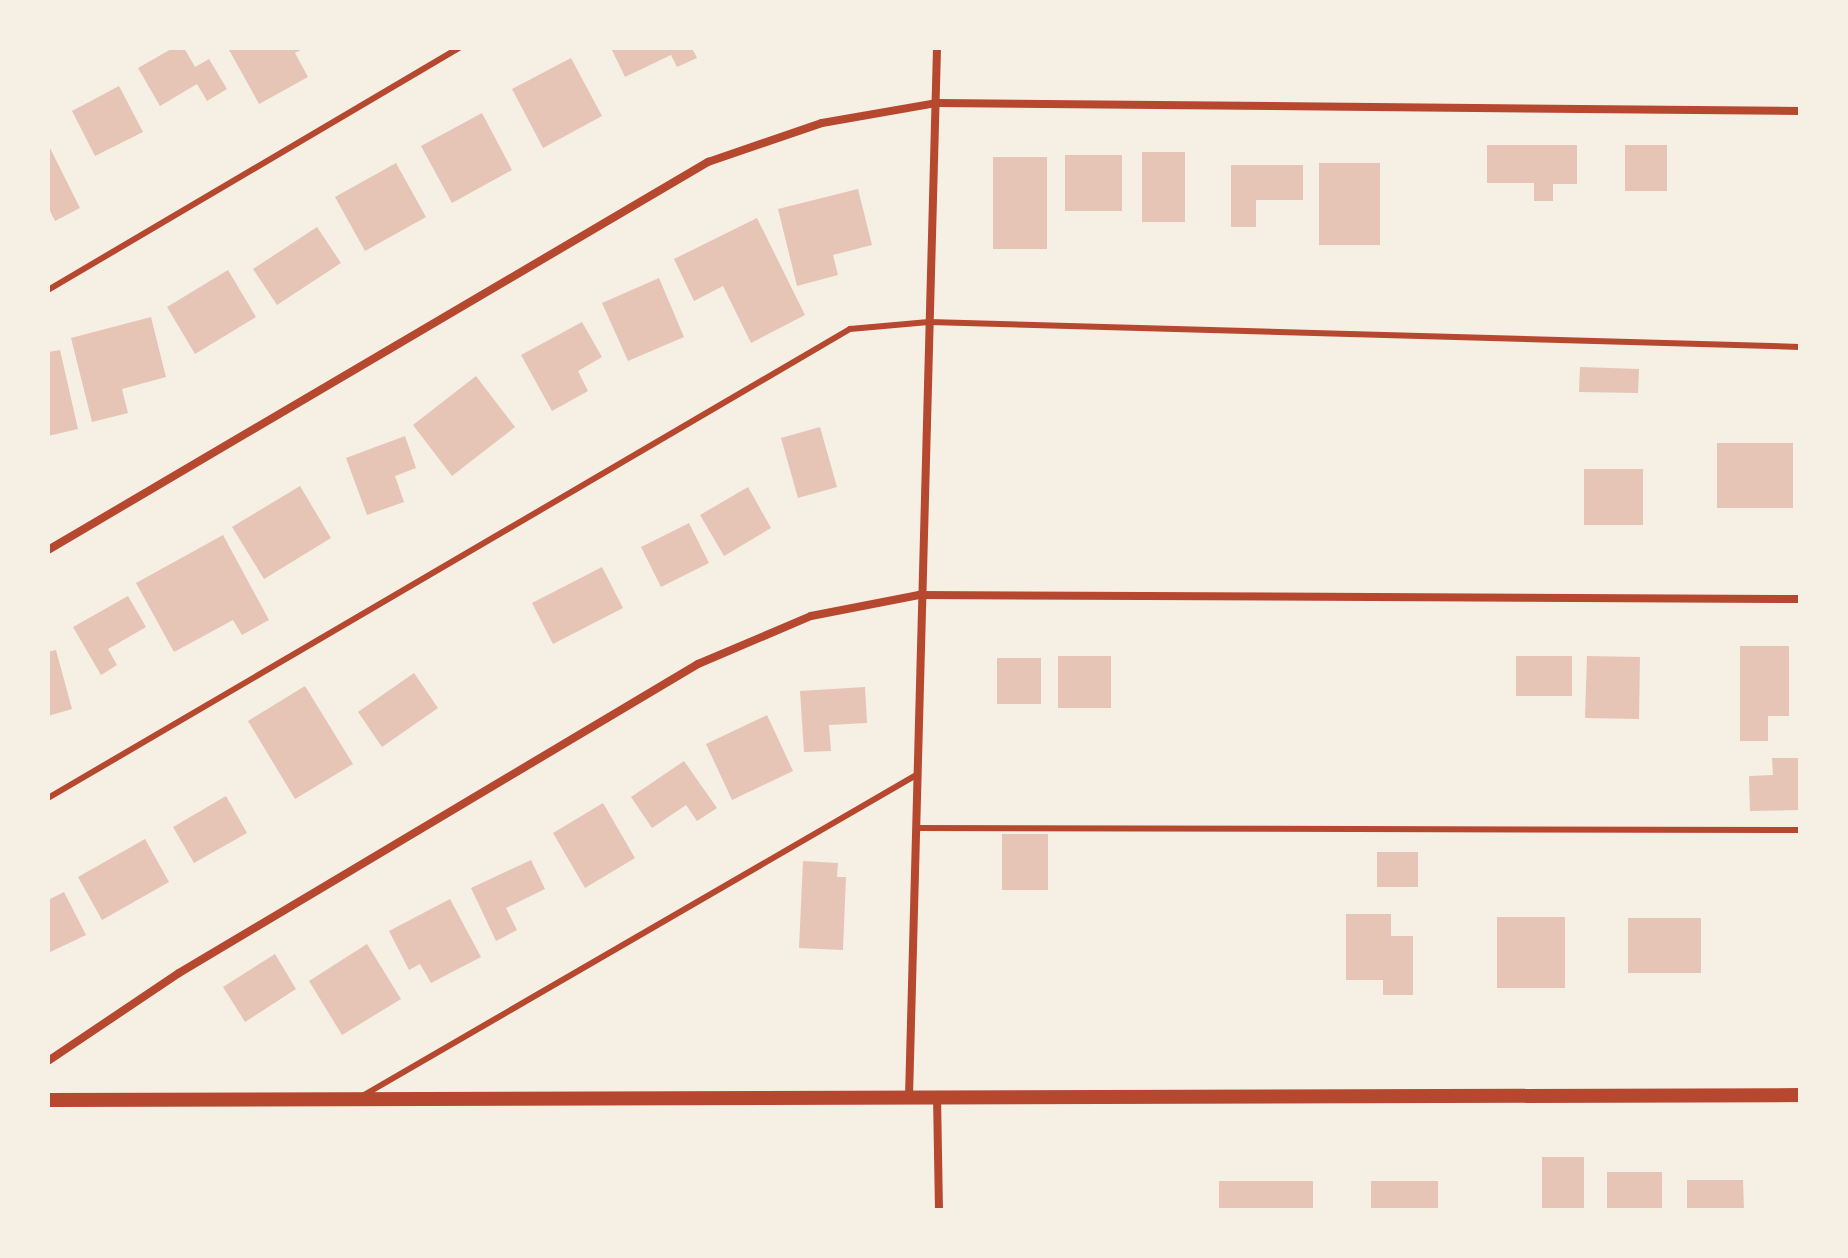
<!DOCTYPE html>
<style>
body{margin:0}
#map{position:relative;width:1848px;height:1258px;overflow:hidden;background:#f6efe4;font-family:"PT Sans",sans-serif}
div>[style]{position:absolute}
.building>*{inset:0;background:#e6c5b7}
.service>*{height:6px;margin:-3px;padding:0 3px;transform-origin:3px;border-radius:3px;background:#b5482f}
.minor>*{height:8px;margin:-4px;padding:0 4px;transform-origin:4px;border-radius:4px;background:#b5482f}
.tertiary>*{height:14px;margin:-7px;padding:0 7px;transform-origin:7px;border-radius:7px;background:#b5482f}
span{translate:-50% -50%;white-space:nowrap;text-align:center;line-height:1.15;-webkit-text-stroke:6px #f6efe4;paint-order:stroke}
.frame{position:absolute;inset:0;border:50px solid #f6efe4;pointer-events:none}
</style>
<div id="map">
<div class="building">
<i style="clip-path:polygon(173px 48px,184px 48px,195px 67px,209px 59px,227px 89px,207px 101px,197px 84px,160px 106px,138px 68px)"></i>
<i style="clip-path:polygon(228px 48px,304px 48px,295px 53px,308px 77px,259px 104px)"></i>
<i style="clip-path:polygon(611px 48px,692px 48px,697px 58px,677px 67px,671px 55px,625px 77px)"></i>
<i style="clip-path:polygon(571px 58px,602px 116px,543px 148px,512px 89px)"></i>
<i style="clip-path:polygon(119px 86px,143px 132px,95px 156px,72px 111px)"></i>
<i style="clip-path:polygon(482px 113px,512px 170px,452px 203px,421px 146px)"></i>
<i style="clip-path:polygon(48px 144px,80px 208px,55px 221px,48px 207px)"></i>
<i style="clip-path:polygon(1487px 145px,1577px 145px,1577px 184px,1553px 184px,1553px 201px,1534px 201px,1534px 183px,1487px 183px)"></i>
<i style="clip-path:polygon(1625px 145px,1667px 145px,1667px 191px,1625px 191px)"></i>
<i style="clip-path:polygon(1142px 152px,1185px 152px,1185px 222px,1142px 222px)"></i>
<i style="clip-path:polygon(1065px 155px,1122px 155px,1122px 211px,1065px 211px)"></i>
<i style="clip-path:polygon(993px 157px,1047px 157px,1047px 249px,993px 249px)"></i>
<i style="clip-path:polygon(396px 163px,426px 217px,365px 251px,335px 197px)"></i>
<i style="clip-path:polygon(1319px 163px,1380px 163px,1380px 245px,1319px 245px)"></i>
<i style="clip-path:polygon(1231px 165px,1303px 165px,1303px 200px,1256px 200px,1256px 227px,1231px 227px)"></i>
<i style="clip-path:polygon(858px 189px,872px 245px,833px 255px,838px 275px,797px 286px,778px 209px)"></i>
<i style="clip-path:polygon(757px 218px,805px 315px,751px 343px,723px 286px,694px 301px,674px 259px)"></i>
<i style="clip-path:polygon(317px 227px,341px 263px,277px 305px,253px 269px)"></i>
<i style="clip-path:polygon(228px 270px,256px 317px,195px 354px,167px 307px)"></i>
<i style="clip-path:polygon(659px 278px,684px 337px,628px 361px,602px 303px)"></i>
<i style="clip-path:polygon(151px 317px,166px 377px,122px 389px,128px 413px,92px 422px,71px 338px)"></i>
<i style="clip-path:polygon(582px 322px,602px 357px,578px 371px,588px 391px,552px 411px,521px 355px)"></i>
<i style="clip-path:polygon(60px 350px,78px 429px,48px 436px,48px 352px)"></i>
<i style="clip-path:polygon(1580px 367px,1639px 369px,1638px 393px,1579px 392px)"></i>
<i style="clip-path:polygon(476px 376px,515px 427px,452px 476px,413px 425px)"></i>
<i style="clip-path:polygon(820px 427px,837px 487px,798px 498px,781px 438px)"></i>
<i style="clip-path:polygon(405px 436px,416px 468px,395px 476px,404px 502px,367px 515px,346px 458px)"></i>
<i style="clip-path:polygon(1717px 443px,1793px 443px,1793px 508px,1717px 508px)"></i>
<i style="clip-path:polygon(1584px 469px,1643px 469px,1643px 525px,1584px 525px)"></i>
<i style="clip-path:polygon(300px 486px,331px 538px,264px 579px,232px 527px)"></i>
<i style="clip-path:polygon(748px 487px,771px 528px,724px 556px,700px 515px)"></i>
<i style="clip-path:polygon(689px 523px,709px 563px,661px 587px,641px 547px)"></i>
<i style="clip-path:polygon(223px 535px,269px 620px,242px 635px,233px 620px,174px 652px,136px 583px)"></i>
<i style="clip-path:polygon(602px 567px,623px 608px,553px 644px,532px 603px)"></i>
<i style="clip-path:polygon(128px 596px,146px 627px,108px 649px,117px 665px,101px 675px,73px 627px)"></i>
<i style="clip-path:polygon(1740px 646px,1789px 646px,1789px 716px,1768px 716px,1768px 741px,1740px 741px)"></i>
<i style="clip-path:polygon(56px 650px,72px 709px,48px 716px,48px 652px)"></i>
<i style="clip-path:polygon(1058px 656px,1111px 656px,1111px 708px,1058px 708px)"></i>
<i style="clip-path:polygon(1516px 656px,1572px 656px,1572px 696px,1516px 696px)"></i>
<i style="clip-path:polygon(1587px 656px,1640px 657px,1639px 719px,1585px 718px)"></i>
<i style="clip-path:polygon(997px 658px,1041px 658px,1041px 704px,997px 704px)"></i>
<i style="clip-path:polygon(414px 673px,438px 708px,382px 747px,358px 712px)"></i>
<i style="clip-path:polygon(305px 686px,353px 764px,295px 799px,248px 721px)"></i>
<i style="clip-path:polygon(865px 687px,867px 723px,829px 725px,831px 751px,804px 752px,800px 691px)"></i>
<i style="clip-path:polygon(767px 715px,793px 771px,732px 800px,706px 744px)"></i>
<i style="clip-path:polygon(1772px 758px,1800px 758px,1800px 810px,1750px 811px,1749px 776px,1773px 775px)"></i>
<i style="clip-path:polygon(684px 761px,717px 808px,697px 821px,686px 805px,652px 828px,631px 797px)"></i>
<i style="clip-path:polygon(226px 796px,247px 833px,194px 863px,173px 827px)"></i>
<i style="clip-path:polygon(603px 803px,635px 858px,585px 888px,553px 833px)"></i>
<i style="clip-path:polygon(1002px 834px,1048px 834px,1048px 890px,1002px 890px)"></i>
<i style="clip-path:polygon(145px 839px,169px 882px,102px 920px,78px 877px)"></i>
<i style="clip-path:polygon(1377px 852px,1418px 852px,1418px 887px,1377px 887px)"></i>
<i style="clip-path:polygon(531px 860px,545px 889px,506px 908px,517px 930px,496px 941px,471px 888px)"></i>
<i style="clip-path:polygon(803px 861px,838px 863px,837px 877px,846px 877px,843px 950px,799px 948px)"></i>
<i style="clip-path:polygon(64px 892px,86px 935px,48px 953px,48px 900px)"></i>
<i style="clip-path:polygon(450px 899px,481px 957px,431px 983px,420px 964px,409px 970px,389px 931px)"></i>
<i style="clip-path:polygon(1346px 914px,1391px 914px,1391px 936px,1413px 936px,1413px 995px,1383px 995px,1383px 980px,1346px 980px)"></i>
<i style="clip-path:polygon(1497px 917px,1565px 917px,1565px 988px,1497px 988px)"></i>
<i style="clip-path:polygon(1628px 918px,1701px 918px,1701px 973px,1628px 973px)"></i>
<i style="clip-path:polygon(367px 944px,401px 999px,342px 1035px,309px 981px)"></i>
<i style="clip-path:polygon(275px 954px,296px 989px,245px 1022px,223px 987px)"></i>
<i style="clip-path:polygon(1542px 1157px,1584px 1157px,1584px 1210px,1542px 1210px)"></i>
<i style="clip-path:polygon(1607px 1172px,1662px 1172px,1662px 1210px,1607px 1210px)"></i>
<i style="clip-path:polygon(1687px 1180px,1743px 1180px,1744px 1210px,1687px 1210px)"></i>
<i style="clip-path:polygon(1219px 1181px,1313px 1181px,1313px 1210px,1219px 1210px)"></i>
<i style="clip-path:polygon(1371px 1181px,1438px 1181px,1438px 1210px,1371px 1210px)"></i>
</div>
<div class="service">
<i style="left:48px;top:290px;width:477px;rotate:-30.5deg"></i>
<i style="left:48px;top:798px;width:929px;rotate:-30.32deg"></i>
<i style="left:850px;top:329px;width:79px;rotate:-5.1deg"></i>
<i style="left:929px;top:322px;width:871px;rotate:1.64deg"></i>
<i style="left:916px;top:828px;width:884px;rotate:0.13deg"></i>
<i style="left:364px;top:1095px;width:640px;rotate:-30.09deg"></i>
</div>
<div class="minor">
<i style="left:48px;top:550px;width:766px;rotate:-30.45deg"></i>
<i style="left:708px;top:162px;width:120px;rotate:-18.9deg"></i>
<i style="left:822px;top:123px;width:117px;rotate:-9.9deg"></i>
<i style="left:937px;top:103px;width:863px;rotate:0.53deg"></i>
<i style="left:48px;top:1061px;width:158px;rotate:-33.9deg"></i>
<i style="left:179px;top:973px;width:604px;rotate:-30.77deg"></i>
<i style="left:698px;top:664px;width:123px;rotate:-23deg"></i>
<i style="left:811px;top:616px;width:110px;rotate:-11deg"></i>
<i style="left:919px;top:595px;width:881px;rotate:0.26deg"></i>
<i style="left:937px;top:1096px;width:114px;rotate:89deg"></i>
<i style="left:909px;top:1097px;width:1049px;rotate:-88.47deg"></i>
</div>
<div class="tertiary">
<i style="left:48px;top:1100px;width:1752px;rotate:-0.16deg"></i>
</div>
<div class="frame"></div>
</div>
